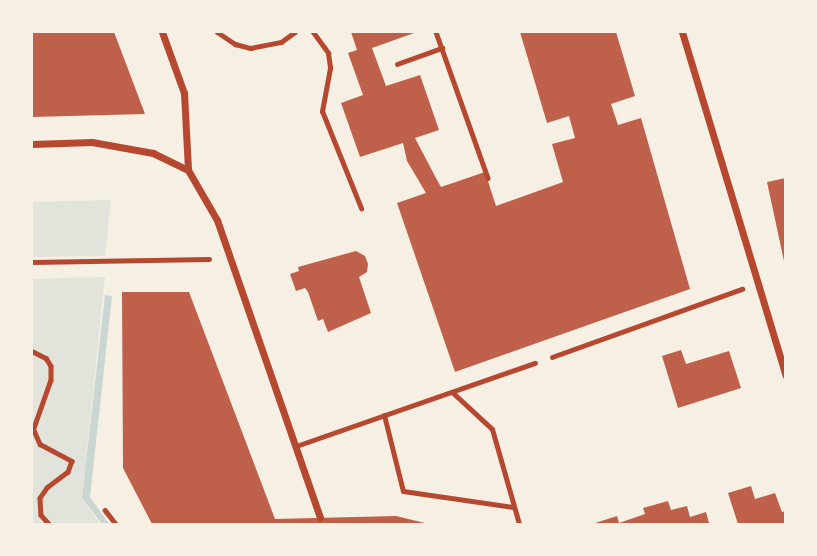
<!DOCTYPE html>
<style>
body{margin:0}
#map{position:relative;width:817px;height:556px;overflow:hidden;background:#f6efe4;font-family:"Open Sans",sans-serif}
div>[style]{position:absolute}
.green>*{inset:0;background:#e2e4dc}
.water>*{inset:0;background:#c9d6d2}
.building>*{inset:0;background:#bf614a}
.path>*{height:4.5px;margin:-2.25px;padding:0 2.25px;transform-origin:2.25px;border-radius:2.25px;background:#b5482f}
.service>*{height:5px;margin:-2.5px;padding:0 2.5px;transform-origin:2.5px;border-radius:2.5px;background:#b5482f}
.minor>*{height:7px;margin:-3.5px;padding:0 3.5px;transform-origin:3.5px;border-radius:3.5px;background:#b5482f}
span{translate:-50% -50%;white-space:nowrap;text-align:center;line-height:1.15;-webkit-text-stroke:7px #f6efe4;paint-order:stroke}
.frame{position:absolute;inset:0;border:33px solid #f6efe4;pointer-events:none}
</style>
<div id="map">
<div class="green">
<i style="clip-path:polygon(111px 200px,105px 256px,32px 257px,32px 202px)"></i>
<i style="clip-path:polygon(105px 277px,82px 498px,100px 524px,32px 524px,32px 279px)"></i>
</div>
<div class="water">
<i style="clip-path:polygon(105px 295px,112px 296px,90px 497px,109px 524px,102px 524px,82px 498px)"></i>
</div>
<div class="building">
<i style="clip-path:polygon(32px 32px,114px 32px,145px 114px,32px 117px)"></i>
<i style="clip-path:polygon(351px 32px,417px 32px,372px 48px,386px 86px,420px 75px,439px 130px,415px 138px,437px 180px,441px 187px,485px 172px,496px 206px,563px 182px,552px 144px,575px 138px,569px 116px,547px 123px,520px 32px,616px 32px,635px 96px,611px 104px,618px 125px,641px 118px,690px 289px,455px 372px,397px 203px,426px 193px,407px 161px,403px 143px,360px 157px,341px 103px,363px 95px,348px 53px,357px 50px)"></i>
<i style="clip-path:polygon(786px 178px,786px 261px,784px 261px,767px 182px)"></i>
<i style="clip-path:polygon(356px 251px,365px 256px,368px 264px,367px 272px,359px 277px,371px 313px,328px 332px,323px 319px,318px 321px,308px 292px,305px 288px,296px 291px,290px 274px,299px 271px,298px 267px)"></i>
<i style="clip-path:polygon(122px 292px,189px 292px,275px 519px,396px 516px,429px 524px,152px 524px,123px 468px)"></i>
<i style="clip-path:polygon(681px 350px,686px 364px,729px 351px,741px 388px,678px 408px,662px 356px)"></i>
<i style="clip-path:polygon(751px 486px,755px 499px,775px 493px,782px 512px,786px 511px,786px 524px,738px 524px,728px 493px)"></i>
<i style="clip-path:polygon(668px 501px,671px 510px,687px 506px,690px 517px,706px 512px,709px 523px,592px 524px,617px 516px,619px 523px,645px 514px,643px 508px)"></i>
</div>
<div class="path">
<i style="left:436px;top:32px;width:155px;rotate:70.4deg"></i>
<i style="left:397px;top:64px;width:48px;rotate:-19.6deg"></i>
<i style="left:32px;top:262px;width:177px;rotate:-1deg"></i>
<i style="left:32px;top:351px;width:16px;rotate:27deg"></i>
<i style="left:46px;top:358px;width:9px;rotate:58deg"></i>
<i style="left:51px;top:366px;width:14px;rotate:90deg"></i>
<i style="left:51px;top:380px;width:51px;rotate:109.5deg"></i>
<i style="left:552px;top:357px;width:202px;rotate:-19.7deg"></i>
<i style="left:32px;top:426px;width:20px;rotate:66deg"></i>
<i style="left:40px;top:444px;width:36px;rotate:28deg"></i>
<i style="left:72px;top:461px;width:12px;rotate:110deg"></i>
<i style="left:68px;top:472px;width:26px;rotate:143deg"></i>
<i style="left:47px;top:488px;width:12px;rotate:125deg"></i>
<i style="left:40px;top:498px;width:17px;rotate:87deg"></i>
<i style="left:41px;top:515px;width:12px;rotate:48deg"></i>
<i style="left:105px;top:510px;width:18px;rotate:52deg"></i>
</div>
<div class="service">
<i style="left:217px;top:32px;width:22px;rotate:34deg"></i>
<i style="left:235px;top:44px;width:16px;rotate:15deg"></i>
<i style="left:250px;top:48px;width:32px;rotate:-11deg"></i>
<i style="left:281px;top:42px;width:17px;rotate:-36deg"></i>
<i style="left:313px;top:32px;width:26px;rotate:54deg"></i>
<i style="left:328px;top:53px;width:15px;rotate:82deg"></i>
<i style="left:330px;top:68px;width:44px;rotate:100.5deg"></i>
<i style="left:322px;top:111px;width:105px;rotate:68.1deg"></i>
<i style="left:452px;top:392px;width:54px;rotate:42.8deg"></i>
<i style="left:492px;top:429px;width:99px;rotate:74.1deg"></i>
<i style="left:384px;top:415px;width:78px;rotate:76deg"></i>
<i style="left:403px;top:491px;width:111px;rotate:8.3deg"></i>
<i style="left:296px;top:446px;width:253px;rotate:-19.2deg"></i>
</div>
<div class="minor">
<i style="left:162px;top:32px;width:65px;rotate:70.2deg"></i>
<i style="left:184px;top:93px;width:77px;rotate:87deg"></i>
<i style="left:682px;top:32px;width:359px;rotate:73.2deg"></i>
<i style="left:32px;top:144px;width:60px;rotate:-1.9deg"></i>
<i style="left:92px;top:142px;width:62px;rotate:10.2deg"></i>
<i style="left:153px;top:153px;width:39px;rotate:26deg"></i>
<i style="left:188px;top:170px;width:58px;rotate:59.9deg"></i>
<i style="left:217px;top:220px;width:315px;rotate:70.9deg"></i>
</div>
<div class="frame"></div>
</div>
